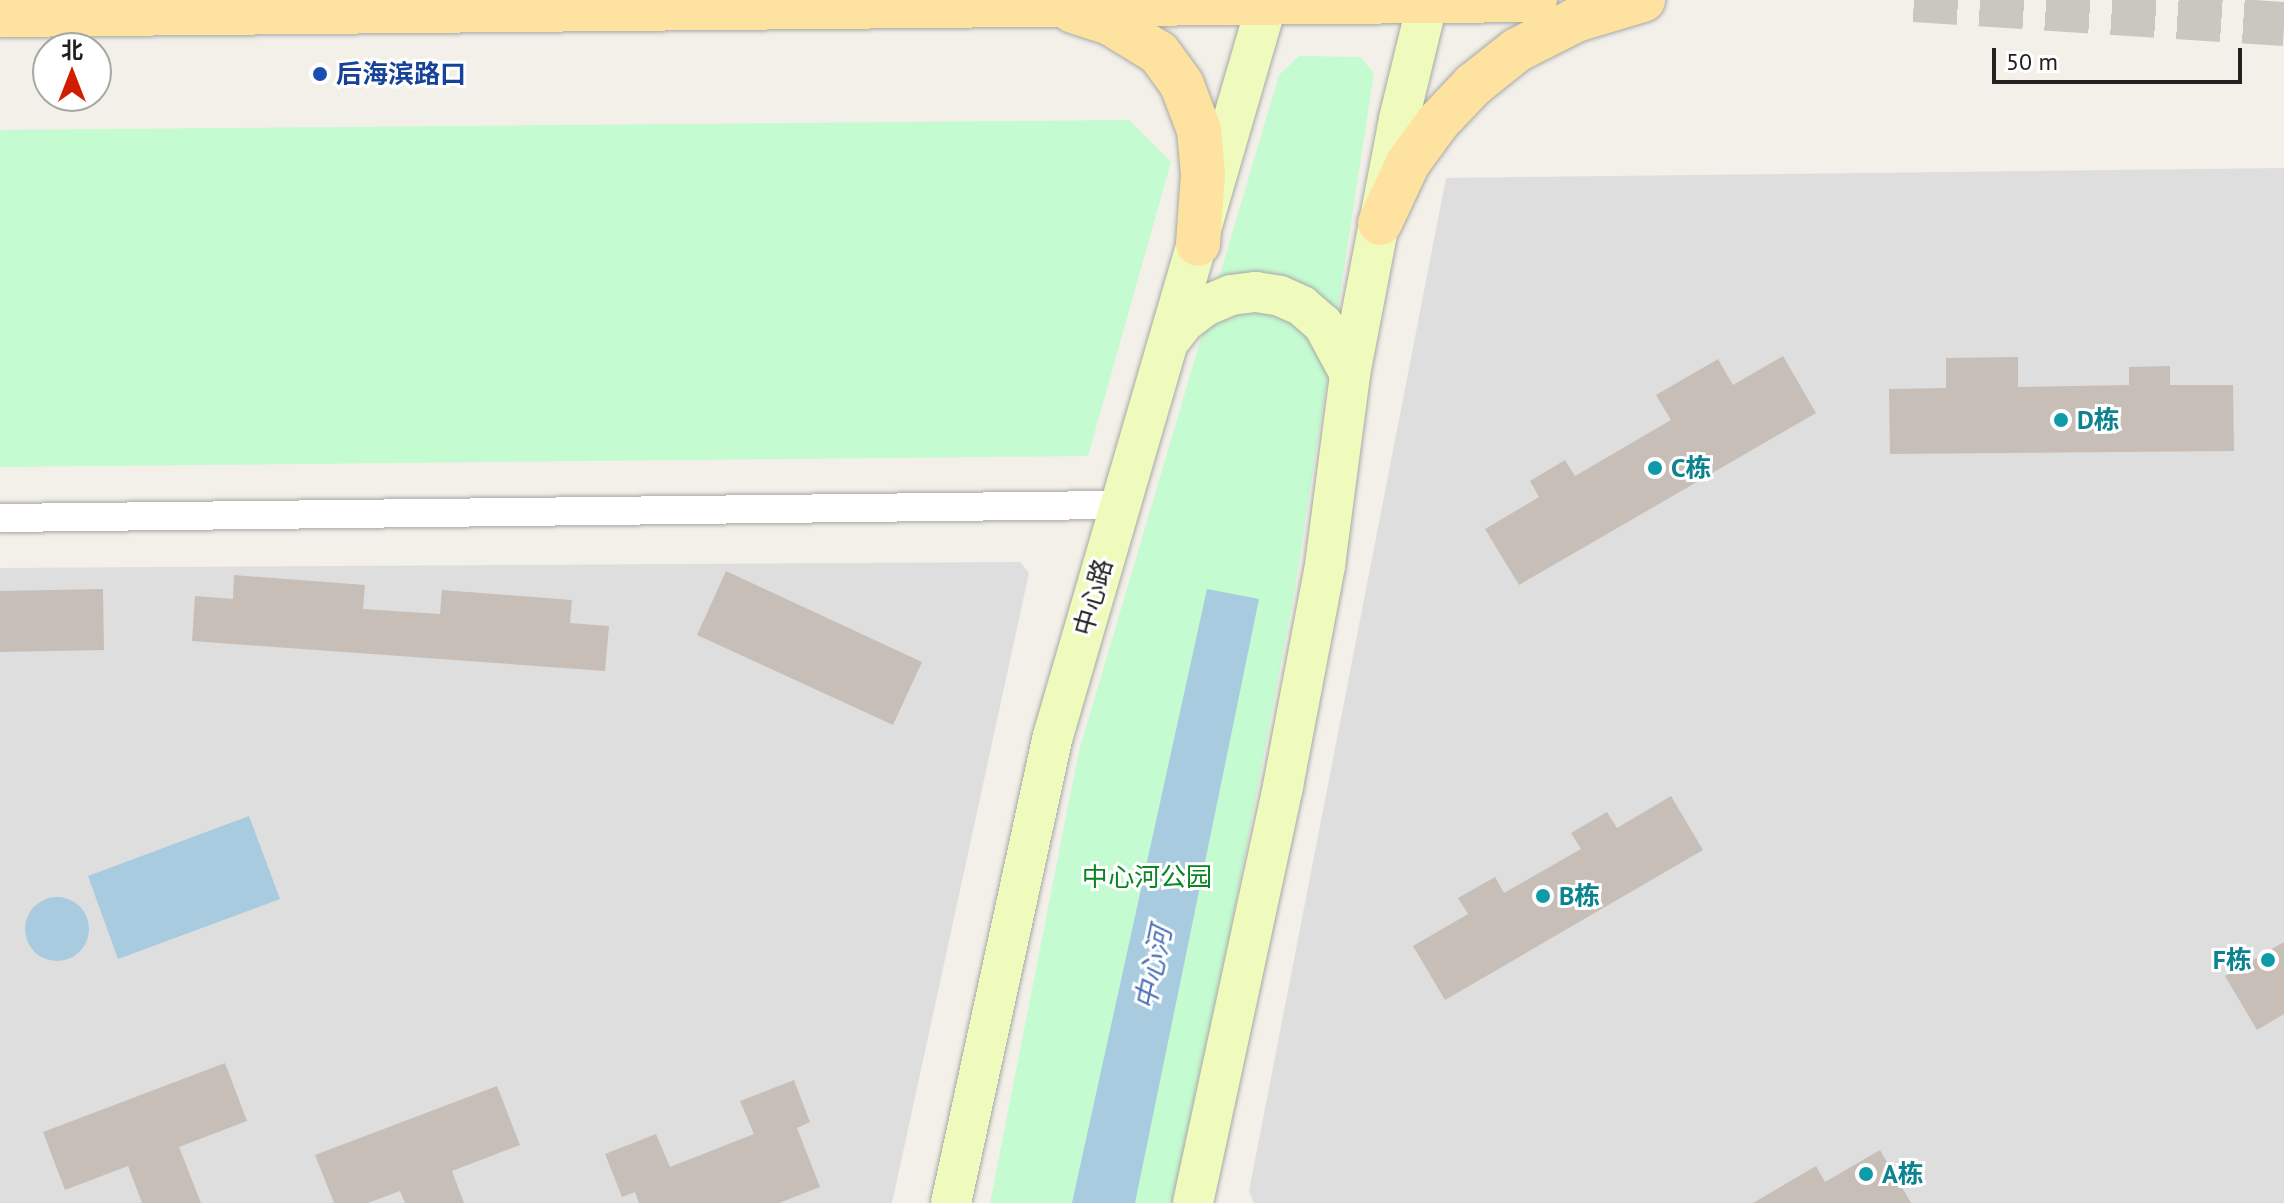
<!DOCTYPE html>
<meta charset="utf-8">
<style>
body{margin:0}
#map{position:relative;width:2284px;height:1203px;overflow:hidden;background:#f2f0e8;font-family:"PT Sans","Noto Sans SC",sans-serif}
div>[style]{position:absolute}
.residential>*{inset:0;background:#dfdede}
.park>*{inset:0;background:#c5fbd1}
.water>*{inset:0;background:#a8cbe0}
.round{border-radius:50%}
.building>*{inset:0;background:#c7bfb7}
.motorway-tunnel>*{height:44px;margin-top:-22px;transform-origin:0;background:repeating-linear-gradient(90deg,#c8c7c0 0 44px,transparent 0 66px)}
.roads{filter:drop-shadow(0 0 2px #a8a8a8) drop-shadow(0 0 2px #a8a8a8)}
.minor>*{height:28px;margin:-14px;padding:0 14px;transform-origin:14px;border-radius:14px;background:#fff}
.secondary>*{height:40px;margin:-20px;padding:0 20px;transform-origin:20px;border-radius:20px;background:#effbbc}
.primary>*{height:44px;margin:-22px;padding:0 22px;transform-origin:22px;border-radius:22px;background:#fee3a0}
.dots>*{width:22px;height:22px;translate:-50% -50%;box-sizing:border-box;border:4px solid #fff;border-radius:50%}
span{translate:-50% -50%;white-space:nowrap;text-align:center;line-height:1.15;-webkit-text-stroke:6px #fff;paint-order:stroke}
.transit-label{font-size:26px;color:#164399;font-weight:700}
.left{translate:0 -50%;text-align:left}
.culture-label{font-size:26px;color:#0d838f;font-weight:700}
.right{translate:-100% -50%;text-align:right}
.street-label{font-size:26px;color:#212121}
.park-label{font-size:26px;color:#098525}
.water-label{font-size:28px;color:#4a70b4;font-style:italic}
.north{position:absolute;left:32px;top:32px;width:80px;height:80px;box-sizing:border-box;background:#fff;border:2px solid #a6a6a6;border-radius:50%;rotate:0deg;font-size:22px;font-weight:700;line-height:32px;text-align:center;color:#212121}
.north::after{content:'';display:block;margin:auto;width:28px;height:36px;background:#d21e00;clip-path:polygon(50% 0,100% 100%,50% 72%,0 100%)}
.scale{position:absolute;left:1992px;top:48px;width:250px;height:36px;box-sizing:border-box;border:4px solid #212121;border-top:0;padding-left:10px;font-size:24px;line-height:28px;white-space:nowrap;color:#212121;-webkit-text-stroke:6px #fff;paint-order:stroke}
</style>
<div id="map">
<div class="residential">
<i style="clip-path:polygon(2284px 168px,2284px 1203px,1254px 1203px,1249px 1191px,1446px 178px)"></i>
<i style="clip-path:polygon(1020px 562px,1029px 573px,892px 1203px,0 1203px,0 568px)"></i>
</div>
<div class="park">
<i style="clip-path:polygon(1299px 56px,1360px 57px,1374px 73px,1295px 589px,1234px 913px,1172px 1203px,990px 1203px,1079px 751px,1279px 75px)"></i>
<i style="clip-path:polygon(1129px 120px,1171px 162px,1088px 456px,0 467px,0 130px)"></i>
</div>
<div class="water">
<i style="clip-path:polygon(1207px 589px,1259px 599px,1135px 1203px,1072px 1203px)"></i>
<i style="clip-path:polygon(249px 816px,280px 899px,118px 959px,88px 876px)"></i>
<i class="round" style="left:25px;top:897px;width:64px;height:64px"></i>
</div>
<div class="building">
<i style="clip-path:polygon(1783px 356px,1816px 413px,1519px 585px,1485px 529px,1539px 497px,1530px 481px,1565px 460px,1575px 476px,1671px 420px,1656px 395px,1718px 359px,1733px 385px)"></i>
<i style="clip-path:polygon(2018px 357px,2018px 387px,2129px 385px,2129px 367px,2170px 366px,2170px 385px,2233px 385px,2234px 451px,1890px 454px,1889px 389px,1946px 388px,1946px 358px)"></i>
<i style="clip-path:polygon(726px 571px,922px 662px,893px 725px,697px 635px)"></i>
<i style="clip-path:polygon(234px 575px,365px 585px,363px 609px,440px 614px,442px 590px,572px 600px,570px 623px,609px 626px,605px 671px,192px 641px,195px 596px,233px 599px)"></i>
<i style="clip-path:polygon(103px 589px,104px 650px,0 652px,0 591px)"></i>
<i style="clip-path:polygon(1671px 796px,1703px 850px,1445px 1000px,1413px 946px,1468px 914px,1458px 898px,1495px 877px,1504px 893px,1581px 849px,1571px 833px,1607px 812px,1617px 828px)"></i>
<i style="clip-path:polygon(2284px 942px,2284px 1014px,2257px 1030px,2225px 976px)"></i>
<i style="clip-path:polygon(225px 1063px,247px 1121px,179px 1147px,201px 1203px,142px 1203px,128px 1166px,65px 1190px,43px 1132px)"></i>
<i style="clip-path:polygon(794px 1080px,810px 1122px,797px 1128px,820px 1187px,779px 1203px,639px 1203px,635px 1192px,622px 1197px,605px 1154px,656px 1134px,670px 1167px,754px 1134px,740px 1101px)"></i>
<i style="clip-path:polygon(497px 1086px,520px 1145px,452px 1171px,464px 1203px,405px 1203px,400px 1191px,368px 1203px,334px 1203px,315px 1155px)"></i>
<i style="clip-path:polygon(1880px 1150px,1911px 1203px,1753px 1203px,1816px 1166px,1825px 1182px)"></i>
</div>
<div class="motorway-tunnel">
<i style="left:1914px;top:0;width:371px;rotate:3.7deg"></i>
</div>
<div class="roads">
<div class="minor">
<i style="left:0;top:518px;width:1119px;rotate:-0.67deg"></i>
</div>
<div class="secondary">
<i style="left:1170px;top:340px;width:23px;rotate:-52deg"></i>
<i style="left:1184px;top:322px;width:26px;rotate:-37deg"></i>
<i style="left:1205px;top:306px;width:28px;rotate:-23deg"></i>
<i style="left:1231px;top:295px;width:25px;rotate:-7deg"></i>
<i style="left:1256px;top:292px;width:24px;rotate:9deg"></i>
<i style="left:1280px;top:296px;width:24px;rotate:24deg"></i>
<i style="left:1302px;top:306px;width:28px;rotate:41deg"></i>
<i style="left:1323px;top:324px;width:57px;rotate:61.6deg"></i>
<i style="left:951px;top:1203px;width:478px;rotate:-77.7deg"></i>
<i style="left:1053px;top:736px;width:767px;rotate:-73.72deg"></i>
<i style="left:1193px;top:1203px;width:427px;rotate:-77.8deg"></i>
<i style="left:1283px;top:786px;width:225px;rotate:-79.2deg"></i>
<i style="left:1325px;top:565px;width:193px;rotate:-82.5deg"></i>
<i style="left:1350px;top:374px;width:260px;rotate:-79.1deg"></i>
<i style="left:1399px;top:119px;width:122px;rotate:-76.3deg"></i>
</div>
<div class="primary">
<i style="left:1073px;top:11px;width:39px;rotate:18deg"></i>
<i style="left:1110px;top:23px;width:57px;rotate:31.5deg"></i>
<i style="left:1159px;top:53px;width:39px;rotate:54deg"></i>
<i style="left:1182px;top:85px;width:48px;rotate:69.3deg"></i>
<i style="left:1199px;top:130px;width:44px;rotate:84.8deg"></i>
<i style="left:1203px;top:174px;width:70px;rotate:94.1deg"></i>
<i style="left:0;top:15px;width:1535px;rotate:-0.56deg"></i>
<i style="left:1380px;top:223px;width:66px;rotate:-65deg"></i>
<i style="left:1408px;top:163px;width:51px;rotate:-53.8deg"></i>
<i style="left:1438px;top:122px;width:51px;rotate:-46.6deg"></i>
<i style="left:1473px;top:85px;width:56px;rotate:-38.5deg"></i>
<i style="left:1517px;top:50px;width:66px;rotate:-27deg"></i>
<i style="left:1576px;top:20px;width:70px;rotate:-16.6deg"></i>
</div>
</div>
<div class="dots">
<i style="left:320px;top:74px;background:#1a4fb4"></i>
<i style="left:2061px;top:420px;background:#0f9aa8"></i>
<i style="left:1655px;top:468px;background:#0f9aa8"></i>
<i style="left:1543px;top:896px;background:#0f9aa8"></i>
<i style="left:2268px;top:960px;background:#0f9aa8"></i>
<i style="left:1866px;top:1174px;background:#0f9aa8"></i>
</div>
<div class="transit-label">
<span class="left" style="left:336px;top:74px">后海滨路口</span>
</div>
<div class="culture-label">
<span class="left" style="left:2077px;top:420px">D栋</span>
<span class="left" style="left:1671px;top:468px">C栋</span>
<span class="left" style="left:1559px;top:896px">B栋</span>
<span class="right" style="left:2252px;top:960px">F栋</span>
<span class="left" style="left:1882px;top:1174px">A栋</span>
</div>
<div class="street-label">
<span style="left:1093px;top:597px;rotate:-74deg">中心路</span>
</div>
<div class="park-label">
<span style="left:1147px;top:877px">中心河公园</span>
</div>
<div class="water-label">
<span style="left:1153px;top:968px;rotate:-78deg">中心河</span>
</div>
<div class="north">北</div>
<div class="scale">50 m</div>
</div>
